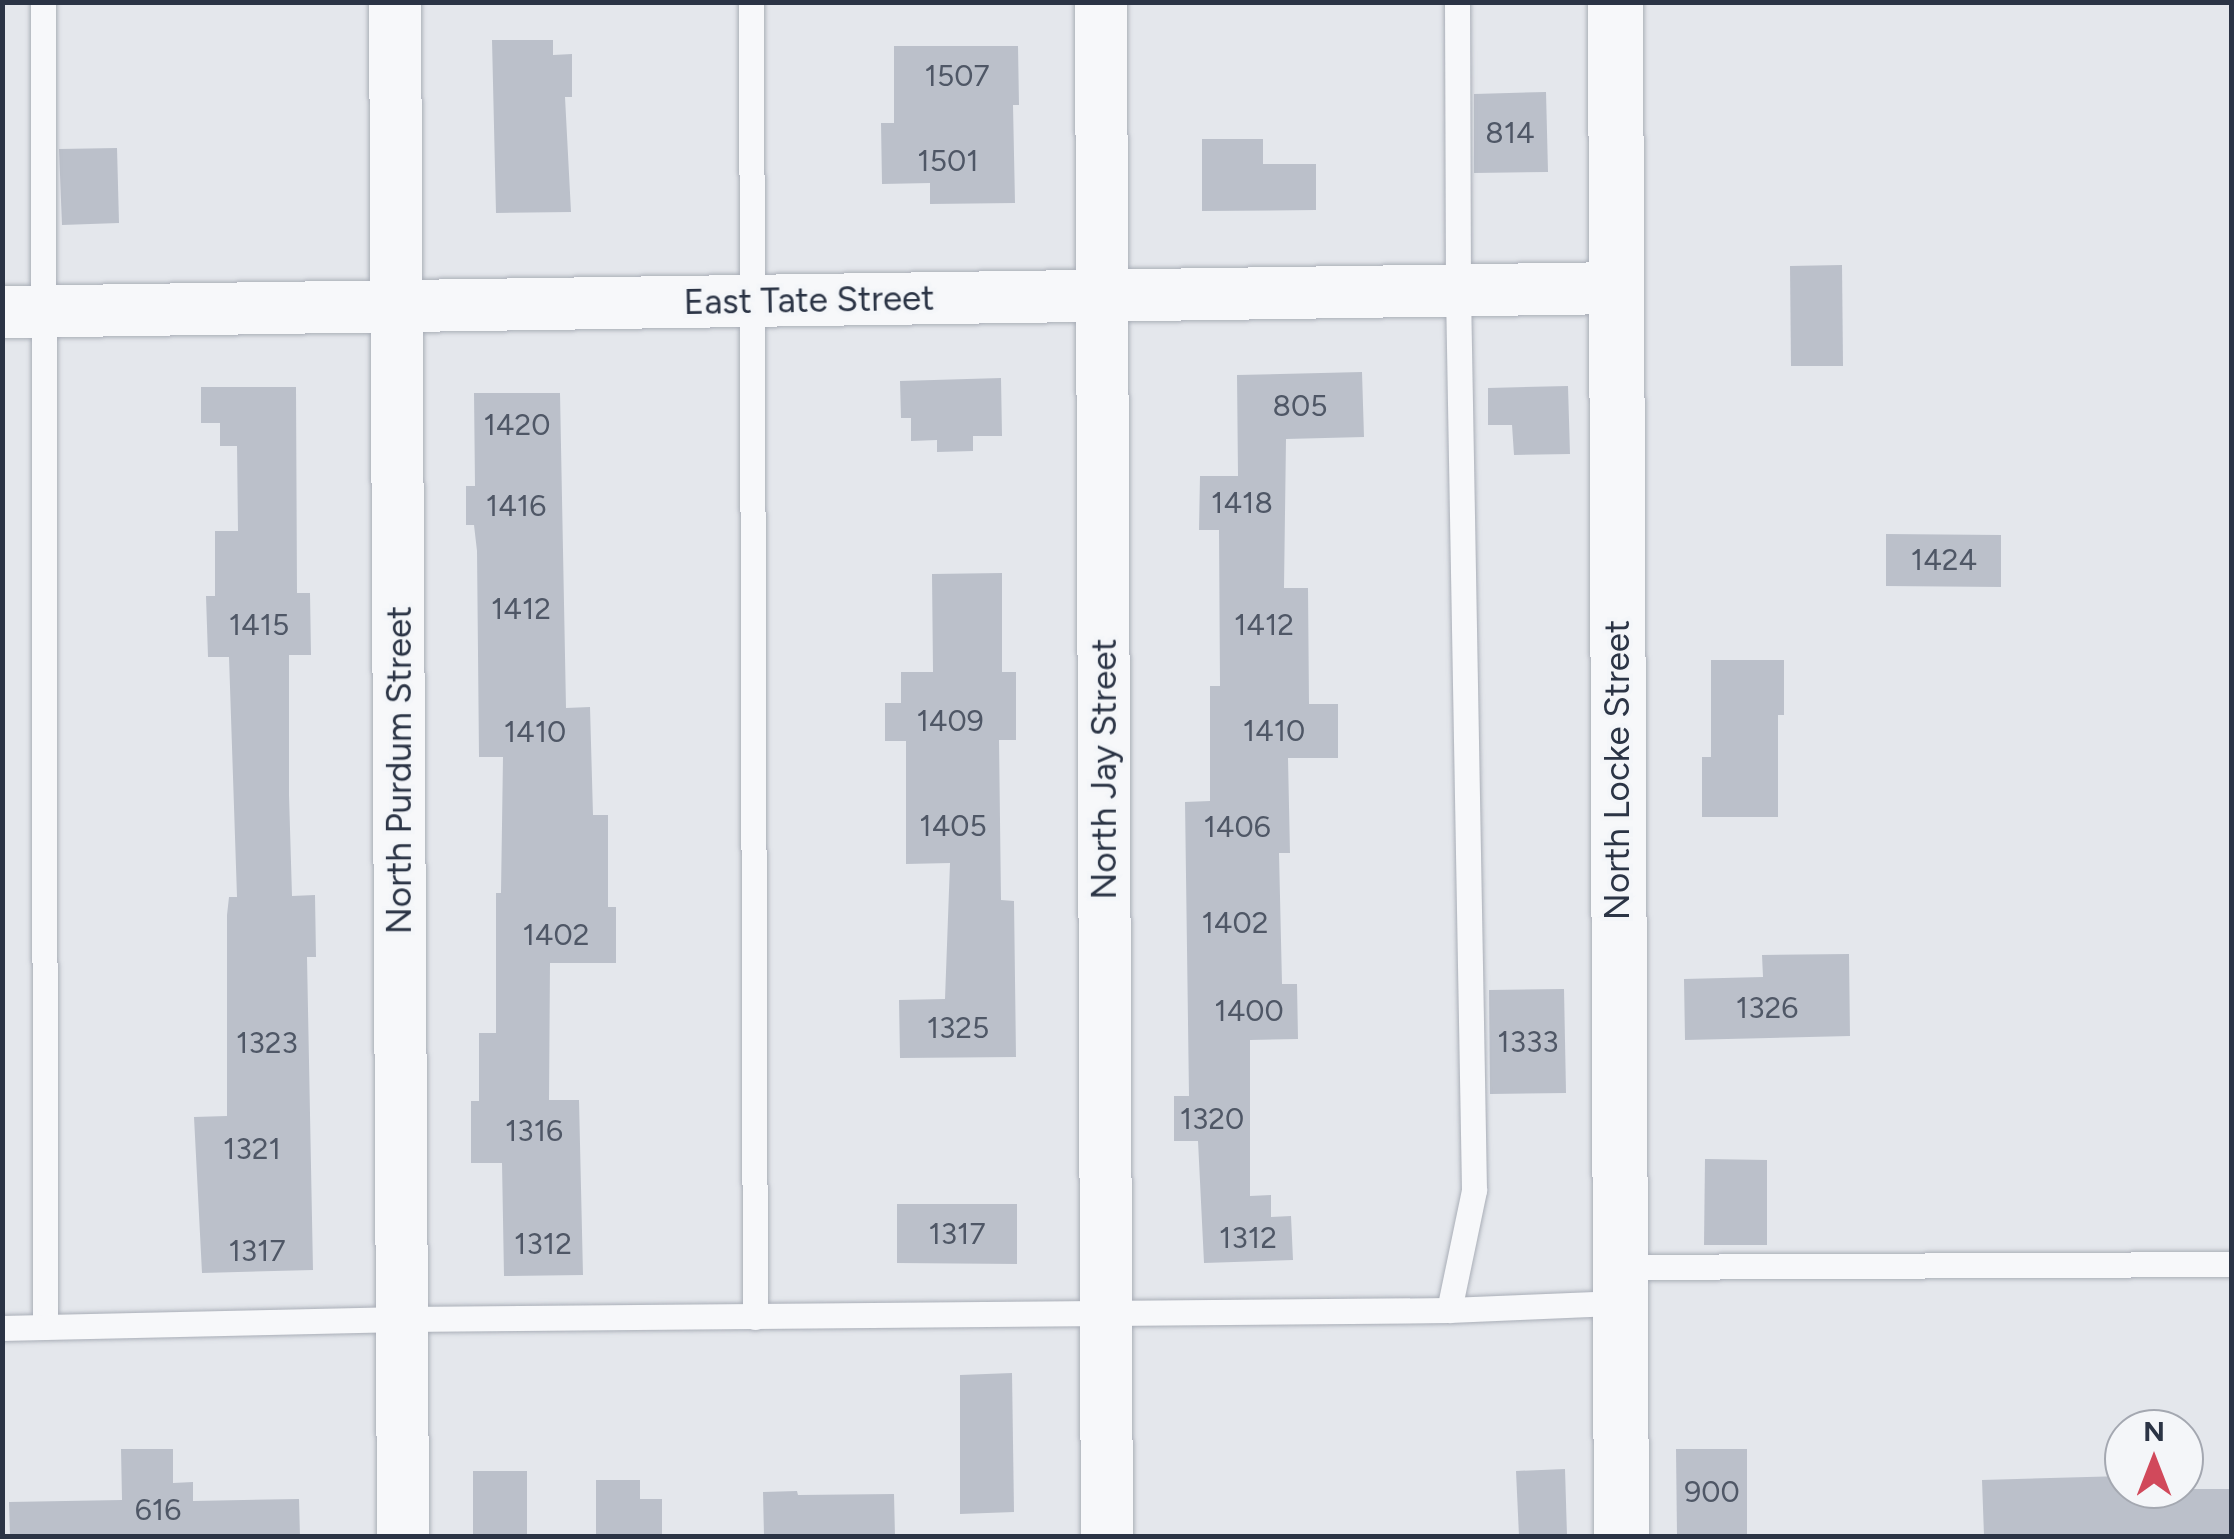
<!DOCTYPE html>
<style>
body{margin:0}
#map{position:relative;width:2234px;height:1539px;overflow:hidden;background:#e4e7ec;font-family:Figtree,sans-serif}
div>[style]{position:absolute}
.building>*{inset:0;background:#bbc0ca}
.roads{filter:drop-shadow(0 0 2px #a9aeb7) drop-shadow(0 0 2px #a9aeb7)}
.service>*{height:25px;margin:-12.5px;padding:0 12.5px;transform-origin:12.5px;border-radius:12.5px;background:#f7f8fa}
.minor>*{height:52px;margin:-26px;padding:0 26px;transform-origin:26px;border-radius:26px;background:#f7f8fa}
.tertiary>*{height:55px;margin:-27.5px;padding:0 27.5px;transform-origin:27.5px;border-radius:27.5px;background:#f7f8fa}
span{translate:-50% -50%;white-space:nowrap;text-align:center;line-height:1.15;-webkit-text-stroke:8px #f4f6f9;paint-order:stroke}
.number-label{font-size:30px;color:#4f5766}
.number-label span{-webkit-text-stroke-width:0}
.street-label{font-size:35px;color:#2b3445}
.frame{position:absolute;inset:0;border:5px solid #2b3445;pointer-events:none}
.north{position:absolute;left:2104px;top:1409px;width:100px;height:100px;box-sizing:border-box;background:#f4f6f9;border:2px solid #a4a8b1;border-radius:50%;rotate:0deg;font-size:28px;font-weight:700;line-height:40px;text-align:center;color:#2b3445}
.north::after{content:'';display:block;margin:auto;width:35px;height:45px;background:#d1495b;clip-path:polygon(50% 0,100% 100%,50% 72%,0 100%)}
</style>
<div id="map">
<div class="building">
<i style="clip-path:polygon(492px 40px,553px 40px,553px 55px,572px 54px,572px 97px,565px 97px,571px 212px,496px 213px)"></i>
<i style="clip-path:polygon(894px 46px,1018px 46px,1019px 105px,1013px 105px,1015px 203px,930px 204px,930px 183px,882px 184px,881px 123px,894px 123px)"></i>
<i style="clip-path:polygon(1546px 92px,1548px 172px,1474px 173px,1474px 94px)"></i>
<i style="clip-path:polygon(1202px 139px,1263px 139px,1263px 164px,1316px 164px,1316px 210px,1202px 211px)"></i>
<i style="clip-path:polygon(117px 148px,119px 223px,62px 225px,59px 149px)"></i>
<i style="clip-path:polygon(1842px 265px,1843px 366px,1791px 366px,1790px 266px)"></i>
<i style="clip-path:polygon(1362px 372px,1364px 437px,1286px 439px,1284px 588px,1308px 588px,1309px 704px,1338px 704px,1338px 758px,1288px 758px,1290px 853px,1279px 853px,1282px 984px,1297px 984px,1298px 1039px,1250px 1040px,1250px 1196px,1271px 1195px,1271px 1217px,1291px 1216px,1293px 1260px,1204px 1263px,1198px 1141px,1174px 1141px,1174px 1096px,1189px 1096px,1185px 802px,1210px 801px,1210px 686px,1220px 686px,1219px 530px,1199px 530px,1200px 476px,1238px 476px,1237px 375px)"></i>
<i style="clip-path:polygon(1001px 378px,1002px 436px,973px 436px,973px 451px,937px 452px,937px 440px,911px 441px,911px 418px,901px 418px,900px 381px)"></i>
<i style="clip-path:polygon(1568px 386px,1570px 454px,1514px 455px,1512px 425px,1488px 425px,1488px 388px)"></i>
<i style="clip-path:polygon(201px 387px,296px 387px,297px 593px,310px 593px,311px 655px,289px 655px,289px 795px,292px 896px,315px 895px,316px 957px,307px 957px,313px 1270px,202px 1273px,194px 1117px,227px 1116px,227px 915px,229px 897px,237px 897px,229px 657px,208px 657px,206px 596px,215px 596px,215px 531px,238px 531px,237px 446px,220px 446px,220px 423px,201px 423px)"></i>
<i style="clip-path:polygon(474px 393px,560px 393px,566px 708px,590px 707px,593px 815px,608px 815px,608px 907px,616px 907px,616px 963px,550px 963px,549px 1100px,579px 1100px,583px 1275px,504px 1276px,502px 1163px,471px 1163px,471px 1101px,479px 1101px,479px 1033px,496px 1033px,496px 893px,501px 893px,503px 757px,479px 757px,477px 551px,474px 525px,466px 525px,466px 486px,475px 486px)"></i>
<i style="clip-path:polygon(1886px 534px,2001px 535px,2001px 587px,1886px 586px)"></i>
<i style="clip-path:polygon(1002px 573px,1002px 672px,1016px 672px,1016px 740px,999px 740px,1001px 900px,1014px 901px,1016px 1057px,900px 1058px,899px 1000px,945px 999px,950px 863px,906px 864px,906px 741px,885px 741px,885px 703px,901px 703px,901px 672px,933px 672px,932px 574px)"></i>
<i style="clip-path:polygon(1711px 660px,1784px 660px,1784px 715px,1778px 715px,1778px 817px,1702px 817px,1702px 757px,1711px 757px)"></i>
<i style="clip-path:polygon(1849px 954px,1850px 1036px,1685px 1040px,1684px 979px,1763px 977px,1762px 955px)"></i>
<i style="clip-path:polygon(1564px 989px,1566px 1093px,1490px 1094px,1489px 990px)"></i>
<i style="clip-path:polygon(1705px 1159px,1767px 1160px,1767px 1245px,1704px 1245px)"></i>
<i style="clip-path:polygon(897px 1204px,1017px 1204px,1017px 1264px,897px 1263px)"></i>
<i style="clip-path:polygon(1012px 1373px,1014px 1512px,960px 1514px,960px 1375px)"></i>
<i style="clip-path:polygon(121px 1449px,173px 1449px,173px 1483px,193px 1482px,193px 1501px,299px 1499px,300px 1536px,10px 1536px,9px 1502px,122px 1500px)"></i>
<i style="clip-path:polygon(1676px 1449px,1747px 1449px,1747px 1536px,1677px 1535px)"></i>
<i style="clip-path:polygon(1565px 1469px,1567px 1536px,1519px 1536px,1516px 1471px)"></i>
<i style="clip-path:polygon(473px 1471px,527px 1471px,527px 1536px,473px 1536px)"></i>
<i style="clip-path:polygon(2124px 1476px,2124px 1489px,2232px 1489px,2232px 1536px,1984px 1536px,1982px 1480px)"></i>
<i style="clip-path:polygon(596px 1480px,640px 1480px,640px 1499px,662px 1499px,662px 1536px,596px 1536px)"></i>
<i style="clip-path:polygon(797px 1491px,798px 1495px,894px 1494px,895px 1536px,764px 1536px,763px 1492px)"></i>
</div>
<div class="roads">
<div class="service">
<i style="left:43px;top:2px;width:1325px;rotate:89.91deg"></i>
<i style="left:751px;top:2px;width:1315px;rotate:89.83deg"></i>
<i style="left:1619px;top:1267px;width:613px;rotate:-0.28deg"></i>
<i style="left:1449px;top:1310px;width:123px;rotate:-78.2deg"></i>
<i style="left:1474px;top:1190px;width:900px;rotate:-91.02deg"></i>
<i style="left:1458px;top:290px;width:288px;rotate:-90.2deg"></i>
<i style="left:2px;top:1328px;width:400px;rotate:-1.3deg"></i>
<i style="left:402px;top:1319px;width:1047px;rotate:-0.49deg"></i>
<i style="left:1449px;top:1310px;width:170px;rotate:-2.4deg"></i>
</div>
<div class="minor">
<i style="left:395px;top:2px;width:1534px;rotate:89.7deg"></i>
<i style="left:1101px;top:2px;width:1534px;rotate:89.78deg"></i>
<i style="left:2px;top:312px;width:1614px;rotate:-0.85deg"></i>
</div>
<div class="tertiary">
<i style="left:1615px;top:2px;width:1534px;rotate:89.78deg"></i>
</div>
</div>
<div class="number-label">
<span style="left:957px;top:76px">1507</span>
<span style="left:1510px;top:133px">814</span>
<span style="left:948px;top:161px">1501</span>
<span style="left:1300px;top:406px">805</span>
<span style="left:517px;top:425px">1420</span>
<span style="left:1242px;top:503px">1418</span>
<span style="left:516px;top:506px">1416</span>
<span style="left:1944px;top:560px">1424</span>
<span style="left:521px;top:609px">1412</span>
<span style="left:259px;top:625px">1415</span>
<span style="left:1264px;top:625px">1412</span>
<span style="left:950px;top:721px">1409</span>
<span style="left:1274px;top:731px">1410</span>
<span style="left:535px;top:732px">1410</span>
<span style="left:953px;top:826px">1405</span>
<span style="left:1237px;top:827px">1406</span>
<span style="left:1235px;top:923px">1402</span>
<span style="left:556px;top:935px">1402</span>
<span style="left:1767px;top:1008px">1326</span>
<span style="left:1249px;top:1011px">1400</span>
<span style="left:958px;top:1028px">1325</span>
<span style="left:1528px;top:1042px">1333</span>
<span style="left:267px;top:1043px">1323</span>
<span style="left:1212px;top:1119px">1320</span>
<span style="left:534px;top:1131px">1316</span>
<span style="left:252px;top:1149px">1321</span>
<span style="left:957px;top:1234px">1317</span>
<span style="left:1248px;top:1238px">1312</span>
<span style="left:543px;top:1244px">1312</span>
<span style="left:257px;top:1251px">1317</span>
<span style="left:1712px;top:1492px">900</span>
<span style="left:158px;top:1510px">616</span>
</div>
<div class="street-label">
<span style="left:809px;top:300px;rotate:-1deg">East Tate Street</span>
<span style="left:1104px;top:769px;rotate:-90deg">North Jay Street</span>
<span style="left:399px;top:770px;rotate:-90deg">North Purdum Street</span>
<span style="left:1617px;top:770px;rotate:-90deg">North Locke Street</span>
</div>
<div class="frame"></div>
<div class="north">N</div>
</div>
